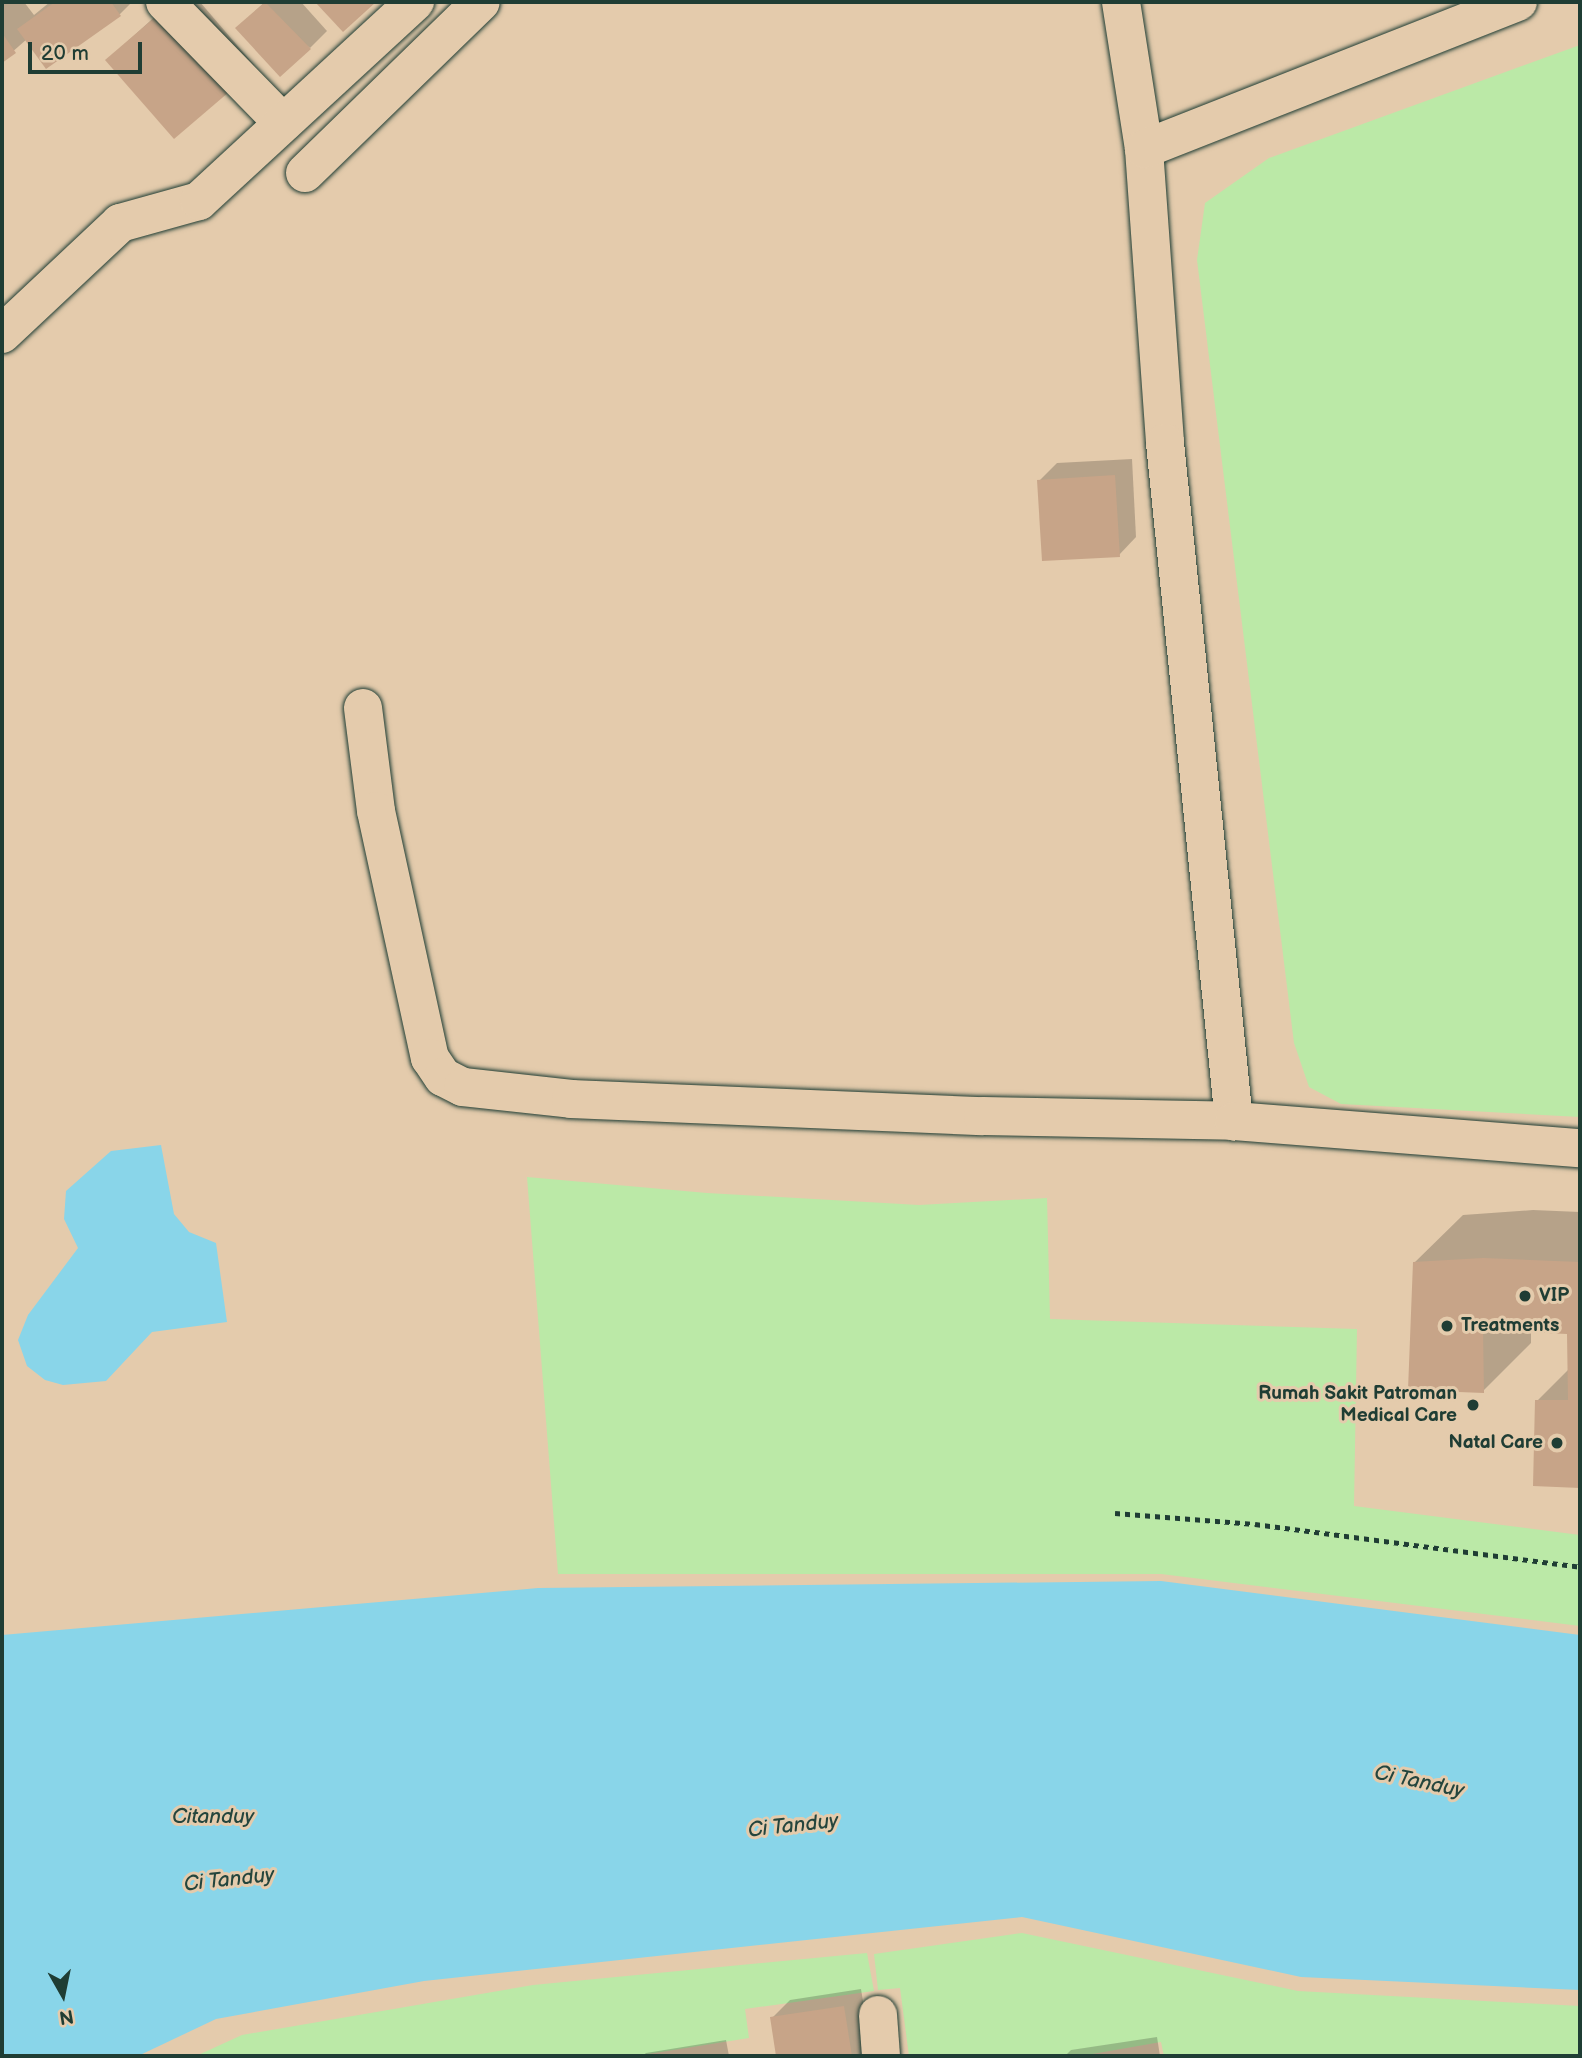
<!DOCTYPE html>
<style>
body{margin:0}
#map{position:relative;width:1582px;height:2058px;overflow:hidden;background:#e4cbac;font-family:"Balsamiq Sans",sans-serif}
div>[style]{position:absolute}
.green>*{inset:0;background:#bbe9a7}
.water>*{inset:0;background:#89d5e9}
.shadow>*{inset:0;background:#0003}
.building>*{inset:0;background:#c7a488}
.path>*{height:4.5px;margin-top:-2.25px;transform-origin:0;background:repeating-linear-gradient(90deg,#1f3d34 0 5px,transparent 0 10px)}
.roads{filter:drop-shadow(0 0 2px #1f3d34) drop-shadow(0 0 2px #1f3d34)}
.minor>*{height:38px;margin:-19px;padding:0 19px;transform-origin:19px;border-radius:19px;background:#e4cbac}
.dots>*{width:19px;height:19px;translate:-50% -50%;box-sizing:border-box;border:4px solid #e4cbac;border-radius:50%}
span{translate:-50% -50%;white-space:nowrap;text-align:center;line-height:1.15;-webkit-text-stroke:6px #e4cbac;paint-order:stroke}
.poi-label{font-size:19px;color:#1f3d34;font-weight:700}
.left{translate:0 -50%;text-align:left}
.right{translate:-100% -50%;text-align:right}
.water-label{font-size:21px;color:#24453d;font-style:italic}
.frame{position:absolute;inset:0;border:4px solid #1f3d34;pointer-events:none}
.north{position:absolute;left:28px;top:1960px;width:70px;height:70px;-webkit-text-stroke:5px #e4cbac;paint-order:stroke;rotate:171deg;font-size:19px;font-weight:700;line-height:28px;text-align:center;color:#1f3d34}
.north::after{content:'';display:block;margin:auto;width:24px;height:32px;background:#1f3d34;clip-path:polygon(50% 0,100% 100%,50% 72%,0 100%)}
.scale{position:absolute;left:28px;top:42px;width:114px;height:32px;box-sizing:border-box;border:4px solid #1f3d34;border-top:0;padding-left:9px;font-size:21px;line-height:24px;white-space:nowrap;color:#1f3d34;-webkit-text-stroke:5px #e4cbac;paint-order:stroke}
</style>
<div id="map">
<div class="green">
<i style="clip-path:polygon(1580px 45px,1580px 1117px,1341px 1104px,1309px 1087px,1294px 1043px,1197px 260px,1205px 203px,1269px 158px)"></i>
<i style="clip-path:polygon(527px 1177px,707px 1193px,919px 1205px,1047px 1198px,1050px 1319px,1357px 1329px,1354px 1506px,1580px 1535px,1580px 1626px,1161px 1574px,558px 1574px)"></i>
<i style="clip-path:polygon(1022px 1933px,1298px 1991px,1580px 2006px,1580px 2056px,1164px 2056px,1161px 2042px,1081px 2056px,909px 2056px,900px 1988px,878px 1990px,874px 1954px)"></i>
<i style="clip-path:polygon(867px 1953px,874px 1991px,745px 2009px,749px 2038px,636px 2056px,196px 2056px,242px 2035px,533px 1985px)"></i>
</div>
<div class="water">
<i style="clip-path:polygon(161px 1145px,174px 1214px,189px 1232px,216px 1243px,227px 1322px,152px 1332px,106px 1381px,63px 1385px,45px 1380px,27px 1366px,18px 1340px,28px 1315px,78px 1248px,64px 1219px,66px 1191px,111px 1151px)"></i>
<i style="clip-path:polygon(1161px 1581px,1580px 1635px,1580px 1990px,1301px 1977px,1022px 1917px,424px 1981px,216px 2019px,138px 2056px,2px 2056px,2px 1635px,538px 1588px)"></i>
</div>
<div class="shadow">
<i style="clip-path:polygon(2px 2px,24px 2px,34px 15px,50px 2px,132px 2px,120px 14px,27px 39px,2px 61px)"></i>
<i style="clip-path:polygon(171px 2px,200px 2px,254px 65px,228px 91px,107px 60px)"></i>
<i style="clip-path:polygon(265px 2px,301px 2px,327px 31px,310px 48px,255px 11px)"></i>
<i style="clip-path:polygon(1132px 459px,1136px 537px,1119px 555px,1039px 481px,1057px 463px)"></i>
<i style="clip-path:polygon(1533px 1210px,1580px 1212px,1580px 1486px,1535px 1484px,1537px 1401px,1569px 1369px,1568px 1332px,1531px 1330px,1531px 1343px,1483px 1391px,1414px 1263px,1463px 1215px)"></i>
<i style="clip-path:polygon(861px 1989px,871px 2050px,864px 2056px,778px 2056px,772px 2018px,790px 2000px)"></i>
<i style="clip-path:polygon(1157px 2037px,1160px 2056px,1065px 2056px,1071px 2050px)"></i>
<i style="clip-path:polygon(726px 2040px,729px 2056px,642px 2056px,646px 2053px)"></i>
</div>
<div class="building">
<i style="clip-path:polygon(55px 2px,111px 2px,121px 16px,46px 69px,17px 29px)"></i>
<i style="clip-path:polygon(265px 2px,311px 49px,280px 77px,235px 28px)"></i>
<i style="clip-path:polygon(315px 2px,376px 2px,343px 32px)"></i>
<i style="clip-path:polygon(160px 13px,229px 92px,174px 139px,105px 60px)"></i>
<i style="clip-path:polygon(2px 33px,16px 53px,2px 63px)"></i>
<i style="clip-path:polygon(1115px 475px,1120px 557px,1042px 561px,1037px 480px)"></i>
<i style="clip-path:polygon(1483px 1258px,1580px 1262px,1580px 1488px,1533px 1486px,1535px 1400px,1568px 1400px,1567px 1334px,1483px 1330px,1484px 1393px,1408px 1390px,1413px 1262px)"></i>
<i style="clip-path:polygon(844px 2006px,852px 2056px,776px 2056px,770px 2017px)"></i>
</div>
<div class="path">
<i style="left:1115px;top:1513px;width:140px;rotate:4.5deg"></i>
<i style="left:1255px;top:1524px;width:328px;rotate:7.5deg"></i>
</div>
<div class="roads">
<div class="minor">
<i style="left:165px;top:2px;width:169px;rotate:45.7deg"></i>
<i style="left:1121px;top:2px;width:149px;rotate:81.1deg"></i>
<i style="left:1144px;top:149px;width:295px;rotate:85.9deg"></i>
<i style="left:1165px;top:443px;width:682px;rotate:84.19deg"></i>
<i style="left:1144px;top:149px;width:402px;rotate:-21.5deg"></i>
<i style="left:305px;top:173px;width:245px;rotate:-44.2deg"></i>
<i style="left:2px;top:334px;width:162px;rotate:-43.2deg"></i>
<i style="left:120px;top:223px;width:82px;rotate:-15.6deg"></i>
<i style="left:199px;top:201px;width:294px;rotate:-42.7deg"></i>
<i style="left:363px;top:708px;width:104px;rotate:82.8deg"></i>
<i style="left:376px;top:811px;width:253px;rotate:77.7deg"></i>
<i style="left:430px;top:1058px;width:23px;rotate:56deg"></i>
<i style="left:443px;top:1077px;width:22px;rotate:27deg"></i>
<i style="left:463px;top:1087px;width:109px;rotate:6.3deg"></i>
<i style="left:571px;top:1099px;width:412px;rotate:2.4deg"></i>
<i style="left:983px;top:1116px;width:251px;rotate:1.1deg"></i>
<i style="left:1234px;top:1121px;width:347px;rotate:4.5deg"></i>
<i style="left:878px;top:2015px;width:41px;rotate:85.8deg"></i>
</div>
</div>
<div class="dots">
<i style="left:1525px;top:1296px;background:#1f3d34"></i>
<i style="left:1447px;top:1326px;background:#1f3d34"></i>
<i style="left:1473px;top:1405px;background:#1f3d34"></i>
<i style="left:1557px;top:1443px;background:#1f3d34"></i>
</div>
<div class="poi-label">
<span class="left" style="left:1539px;top:1296px">VIP</span>
<span class="left" style="left:1461px;top:1326px">Treatments</span>
<span class="right" style="left:1457px;top:1405px">Rumah Sakit Patroman<br>Medical Care</span>
<span class="right" style="left:1543px;top:1443px">Natal Care</span>
</div>
<div class="water-label">
<span style="left:1419px;top:1782px;rotate:12deg">Ci Tanduy</span>
<span style="left:213px;top:1817px">Citanduy</span>
<span style="left:793px;top:1826px;rotate:-6deg">Ci Tanduy</span>
<span style="left:229px;top:1880px;rotate:-6deg">Ci Tanduy</span>
</div>
<div class="frame"></div>
<div class="north">N</div>
<div class="scale">20 m</div>
</div>
